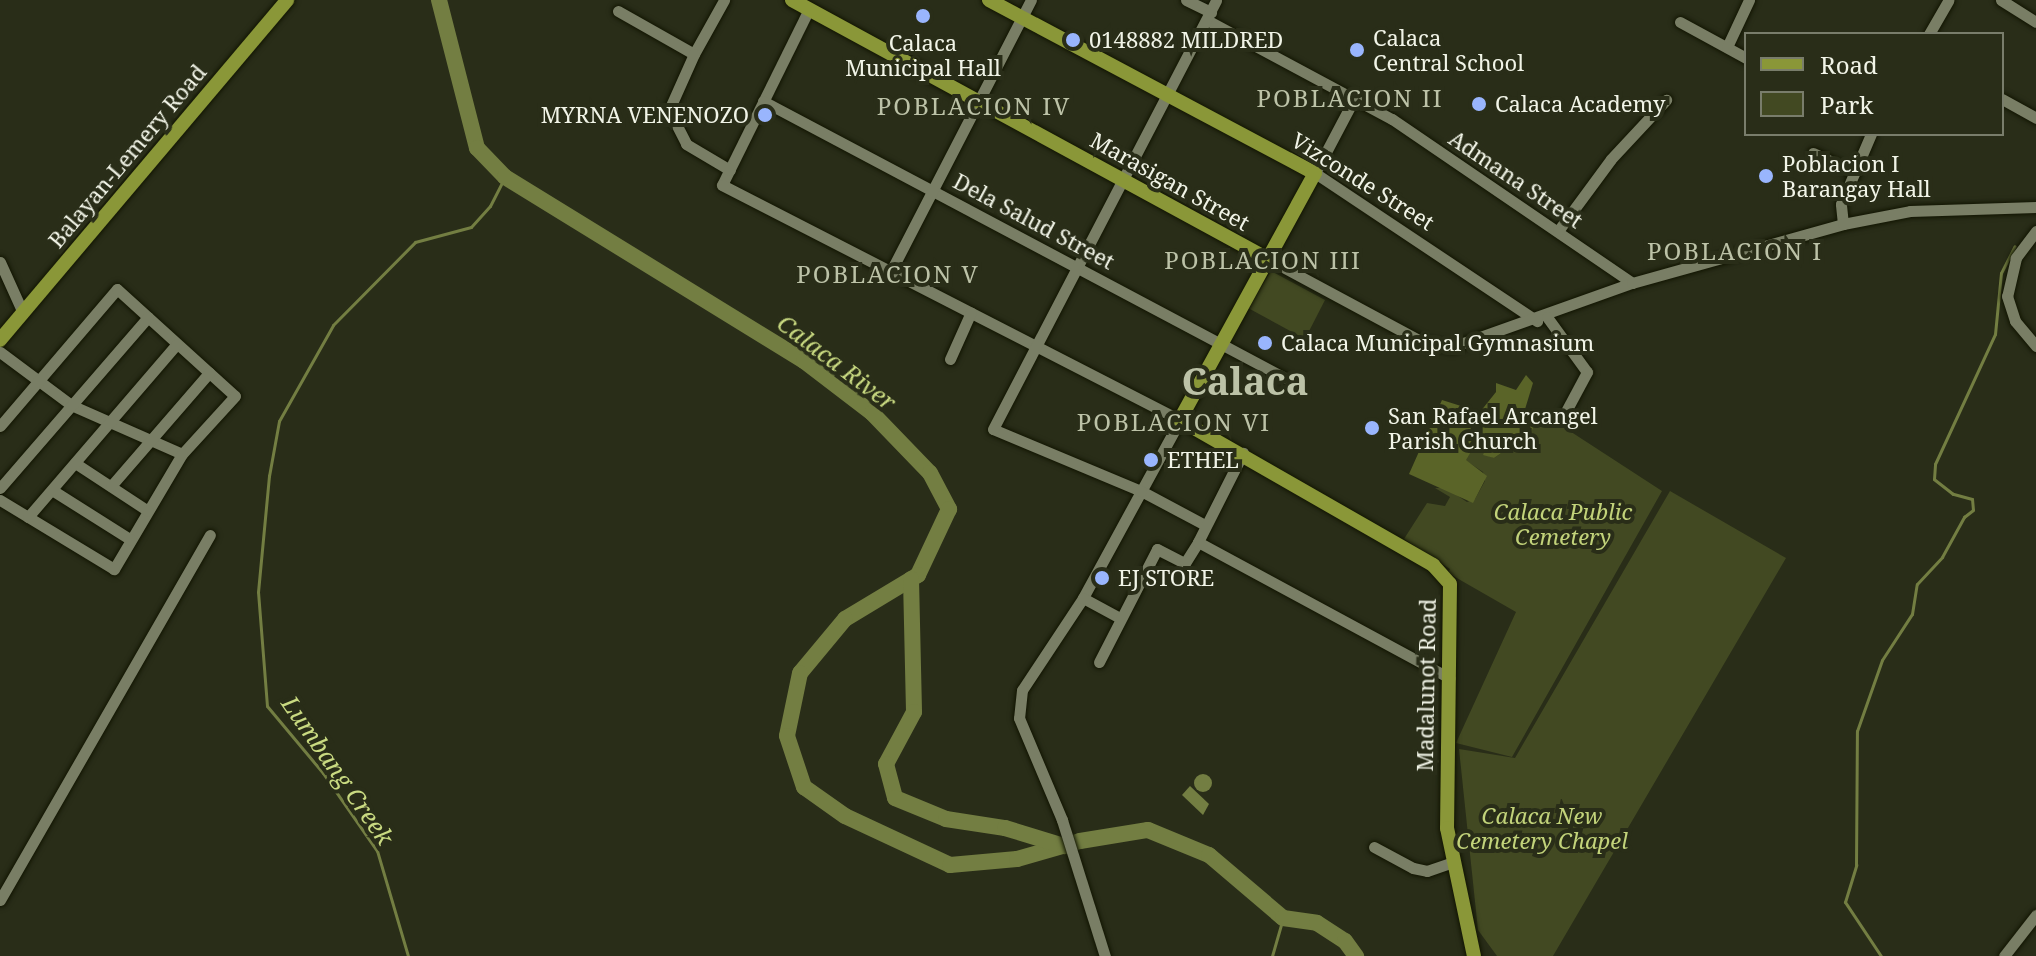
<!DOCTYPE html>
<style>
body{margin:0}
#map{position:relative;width:2036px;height:956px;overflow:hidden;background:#292d18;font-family:"Noto Serif",serif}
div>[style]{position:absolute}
.green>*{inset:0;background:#424922}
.forest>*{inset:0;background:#5a6428}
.water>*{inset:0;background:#737e42}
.round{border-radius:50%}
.stream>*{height:3px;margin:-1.5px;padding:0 1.5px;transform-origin:1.5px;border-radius:1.5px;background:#737e42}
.river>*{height:16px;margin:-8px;padding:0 8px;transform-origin:8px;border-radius:8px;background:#737e42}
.roads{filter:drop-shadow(0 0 2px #121502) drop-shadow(0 0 2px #121502)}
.minor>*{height:11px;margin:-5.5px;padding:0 5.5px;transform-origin:5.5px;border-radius:5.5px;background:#797e65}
.major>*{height:14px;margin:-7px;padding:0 7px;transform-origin:7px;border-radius:7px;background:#8a9738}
.dots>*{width:22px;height:22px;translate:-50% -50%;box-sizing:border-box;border:4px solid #292d18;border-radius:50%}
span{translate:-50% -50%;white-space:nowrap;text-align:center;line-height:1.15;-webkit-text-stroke:8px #292d18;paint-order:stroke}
.poi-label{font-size:22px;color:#f1f4e7}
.left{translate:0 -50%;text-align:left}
.right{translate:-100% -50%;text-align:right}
.street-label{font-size:22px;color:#f1f4e7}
.park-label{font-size:22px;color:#c2d37a;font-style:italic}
.neighbourhood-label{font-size:24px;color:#bcc2a7;letter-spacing:2px}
.water-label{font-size:24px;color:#c9da81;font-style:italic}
.town-label{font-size:38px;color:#bcc2a7;font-weight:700}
.legend{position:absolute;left:1744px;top:32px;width:260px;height:104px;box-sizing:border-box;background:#292d18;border:2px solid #797d6b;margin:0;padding:10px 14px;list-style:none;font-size:24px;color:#f1f4e7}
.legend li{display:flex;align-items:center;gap:16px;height:40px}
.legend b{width:40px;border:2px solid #797d6b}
</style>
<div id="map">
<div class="green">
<i style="clip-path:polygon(1271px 271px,1325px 300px,1305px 339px,1248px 308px)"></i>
<i style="clip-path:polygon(1542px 413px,1662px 491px,1512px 757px,1456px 743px,1516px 612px,1448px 573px,1450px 569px,1404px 539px,1427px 503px,1445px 506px,1450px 497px,1435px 488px,1446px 488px,1467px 502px,1475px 499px,1485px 481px,1483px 472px,1465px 460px,1478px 440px,1491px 433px,1484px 454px,1494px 458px,1510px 447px,1521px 448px)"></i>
<i style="clip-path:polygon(1670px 491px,1786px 558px,1553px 956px,1497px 956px,1478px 930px,1459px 749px,1515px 758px)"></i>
</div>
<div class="forest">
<i style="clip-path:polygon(1526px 375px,1533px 383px,1522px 419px,1542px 413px,1521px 449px,1510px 447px,1494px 458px,1483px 455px,1491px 434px,1478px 440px,1466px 460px,1487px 476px,1473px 503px,1409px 474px,1442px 400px,1480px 412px,1496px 392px,1496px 383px,1516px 390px)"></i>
</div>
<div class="water">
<i class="round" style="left:1194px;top:774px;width:18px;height:18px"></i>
<i style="clip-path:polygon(1190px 786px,1209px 804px,1203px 815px,1182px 795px)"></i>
</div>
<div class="stream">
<i style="left:408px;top:956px;width:109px;rotate:-106.4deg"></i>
<i style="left:377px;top:851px;width:95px;rotate:-124.7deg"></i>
<i style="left:323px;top:773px;width:87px;rotate:-129.9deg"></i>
<i style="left:267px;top:706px;width:114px;rotate:-94.5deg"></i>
<i style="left:258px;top:592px;width:117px;rotate:-84.6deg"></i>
<i style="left:269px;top:476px;width:56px;rotate:-79.7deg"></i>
<i style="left:279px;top:421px;width:110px;rotate:-60.6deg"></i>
<i style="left:333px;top:325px;width:117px;rotate:-45.3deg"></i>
<i style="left:415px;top:242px;width:58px;rotate:-15deg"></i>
<i style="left:471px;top:227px;width:28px;rotate:-48deg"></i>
<i style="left:490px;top:206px;width:33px;rotate:-63deg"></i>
<i style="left:1272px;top:956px;width:40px;rotate:-74deg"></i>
<i style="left:1881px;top:956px;width:65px;rotate:-123.7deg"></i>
<i style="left:1845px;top:902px;width:39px;rotate:-73deg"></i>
<i style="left:1856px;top:865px;width:134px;rotate:-89.6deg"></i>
<i style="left:1857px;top:731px;width:75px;rotate:-70.6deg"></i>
<i style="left:1882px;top:660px;width:55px;rotate:-56.9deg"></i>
<i style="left:1912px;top:614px;width:30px;rotate:-81deg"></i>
<i style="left:1917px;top:584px;width:37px;rotate:-47deg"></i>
<i style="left:1942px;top:557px;width:46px;rotate:-61.2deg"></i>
<i style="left:1964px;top:517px;width:11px;rotate:-38deg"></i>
<i style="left:1973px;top:510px;width:11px;rotate:-95deg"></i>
<i style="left:1972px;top:499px;width:20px;rotate:-165deg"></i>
<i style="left:1953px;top:494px;width:24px;rotate:-142deg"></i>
<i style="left:1934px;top:479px;width:15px;rotate:-86deg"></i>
<i style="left:1935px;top:464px;width:143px;rotate:-65.2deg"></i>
<i style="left:1995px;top:334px;width:61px;rotate:-84.4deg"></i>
<i style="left:2001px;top:273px;width:30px;rotate:-63deg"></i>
</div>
<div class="river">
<i style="left:439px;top:0;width:153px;rotate:75.6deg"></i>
<i style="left:477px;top:148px;width:40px;rotate:46deg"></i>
<i style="left:505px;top:177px;width:351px;rotate:31.6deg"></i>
<i style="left:804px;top:361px;width:86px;rotate:37.4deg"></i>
<i style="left:872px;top:413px;width:83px;rotate:46deg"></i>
<i style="left:930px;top:473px;width:41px;rotate:62.2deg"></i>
<i style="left:949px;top:509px;width:73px;rotate:115.2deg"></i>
<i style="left:918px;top:575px;width:85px;rotate:148.9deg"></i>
<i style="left:845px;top:619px;width:70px;rotate:129.8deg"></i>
<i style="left:800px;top:673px;width:64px;rotate:101.7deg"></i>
<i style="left:787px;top:736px;width:54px;rotate:71.6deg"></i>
<i style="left:804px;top:787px;width:50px;rotate:35.3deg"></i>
<i style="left:845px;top:816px;width:116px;rotate:25deg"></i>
<i style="left:950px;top:865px;width:67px;rotate:-5.1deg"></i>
<i style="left:1017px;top:859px;width:66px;rotate:-15.9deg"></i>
<i style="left:1080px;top:841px;width:69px;rotate:-9.2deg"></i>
<i style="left:1148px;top:830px;width:66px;rotate:22.3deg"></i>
<i style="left:1209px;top:855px;width:97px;rotate:40.4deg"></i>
<i style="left:1283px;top:918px;width:34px;rotate:8deg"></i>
<i style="left:1317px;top:923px;width:33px;rotate:33deg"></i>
<i style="left:1345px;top:941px;width:19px;rotate:54deg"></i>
<i style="left:911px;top:579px;width:133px;rotate:88.7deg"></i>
<i style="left:914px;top:712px;width:59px;rotate:118.3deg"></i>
<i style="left:886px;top:764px;width:35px;rotate:75deg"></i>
<i style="left:895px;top:798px;width:55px;rotate:22.4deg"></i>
<i style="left:946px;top:819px;width:60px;rotate:8.7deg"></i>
<i style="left:1005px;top:828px;width:62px;rotate:17deg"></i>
</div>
<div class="roads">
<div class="minor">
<i style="left:1186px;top:0;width:28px;rotate:26deg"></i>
<i style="left:2001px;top:0;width:41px;rotate:32.2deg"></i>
<i style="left:809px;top:9px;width:196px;rotate:116.3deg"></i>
<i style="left:722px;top:185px;width:515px;rotate:27.16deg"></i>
<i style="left:1180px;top:420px;width:203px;rotate:118.6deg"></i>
<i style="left:1083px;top:598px;width:110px;rotate:123.5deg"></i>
<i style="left:1022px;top:690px;width:28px;rotate:96deg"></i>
<i style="left:1019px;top:718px;width:111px;rotate:67.1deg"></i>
<i style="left:1062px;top:820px;width:143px;rotate:72.5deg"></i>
<i style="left:618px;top:11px;width:87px;rotate:29.5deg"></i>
<i style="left:694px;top:54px;width:62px;rotate:-60.9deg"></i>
<i style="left:1207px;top:20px;width:210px;rotate:28.2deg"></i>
<i style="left:1392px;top:119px;width:291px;rotate:34.3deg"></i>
<i style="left:1680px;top:22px;width:75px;rotate:28.6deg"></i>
<i style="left:1929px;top:34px;width:39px;rotate:-60deg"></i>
<i style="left:1727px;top:47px;width:52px;rotate:-64.9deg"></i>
<i style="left:694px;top:54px;width:61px;rotate:114.1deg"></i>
<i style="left:669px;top:110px;width:38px;rotate:63deg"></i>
<i style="left:686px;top:144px;width:51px;rotate:30.6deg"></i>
<i style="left:1354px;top:99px;width:84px;rotate:117.8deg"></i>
<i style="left:1315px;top:173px;width:267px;rotate:33.7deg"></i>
<i style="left:2002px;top:99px;width:39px;rotate:29deg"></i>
<i style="left:763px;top:101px;width:591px;rotate:27.95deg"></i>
<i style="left:1813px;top:153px;width:45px;rotate:24.9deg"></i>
<i style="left:1843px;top:224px;width:20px;rotate:-96deg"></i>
<i style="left:1841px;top:204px;width:76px;rotate:-66.8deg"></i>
<i style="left:1558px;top:231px;width:89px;rotate:-53.6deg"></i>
<i style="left:1611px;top:159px;width:81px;rotate:-47deg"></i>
<i style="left:2036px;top:231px;width:34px;rotate:127deg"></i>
<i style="left:2016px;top:258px;width:39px;rotate:103deg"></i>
<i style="left:2007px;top:296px;width:26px;rotate:72deg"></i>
<i style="left:2015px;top:321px;width:33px;rotate:50deg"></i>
<i style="left:1268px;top:259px;width:175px;rotate:28.3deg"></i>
<i style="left:1422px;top:342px;width:30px;rotate:9deg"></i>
<i style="left:1452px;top:347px;width:191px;rotate:-19.6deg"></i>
<i style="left:1632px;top:283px;width:219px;rotate:-15.6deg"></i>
<i style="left:1843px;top:224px;width:68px;rotate:-11deg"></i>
<i style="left:1910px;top:211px;width:126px;rotate:-1.8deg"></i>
<i style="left:0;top:262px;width:56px;rotate:65.7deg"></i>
<i style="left:891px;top:271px;width:305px;rotate:-62.7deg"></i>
<i style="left:1547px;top:317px;width:68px;rotate:54deg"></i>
<i style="left:1587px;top:372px;width:47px;rotate:118.2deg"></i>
<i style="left:0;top:352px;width:89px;rotate:36.7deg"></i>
<i style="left:71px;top:405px;width:121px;rotate:23.8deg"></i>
<i style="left:950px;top:359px;width:51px;rotate:-65.9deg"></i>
<i style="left:0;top:426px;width:180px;rotate:-49.5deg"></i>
<i style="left:117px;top:289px;width:159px;rotate:42.2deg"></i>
<i style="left:235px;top:396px;width:79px;rotate:132.4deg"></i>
<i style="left:182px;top:454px;width:134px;rotate:120.6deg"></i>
<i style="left:114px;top:569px;width:133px;rotate:-148.8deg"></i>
<i style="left:75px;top:463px;width:87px;rotate:33.3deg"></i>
<i style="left:111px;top:486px;width:150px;rotate:-49.1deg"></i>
<i style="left:0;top:488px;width:226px;rotate:-49.1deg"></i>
<i style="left:52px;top:490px;width:93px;rotate:32.3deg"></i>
<i style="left:28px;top:517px;width:228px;rotate:-49.3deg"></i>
<i style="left:1205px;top:525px;width:72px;rotate:-152deg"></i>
<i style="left:1141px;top:491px;width:160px;rotate:-157.3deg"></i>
<i style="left:993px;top:429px;width:483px;rotate:-62.5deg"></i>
<i style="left:1198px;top:542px;width:100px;rotate:-63.2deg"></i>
<i style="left:1083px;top:598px;width:42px;rotate:28.4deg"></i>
<i style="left:1099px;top:662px;width:127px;rotate:-62.8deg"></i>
<i style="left:1157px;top:549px;width:31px;rotate:27deg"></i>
<i style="left:1185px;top:563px;width:25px;rotate:-58deg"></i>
<i style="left:1198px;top:542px;width:286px;rotate:28.4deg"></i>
<i style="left:1374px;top:847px;width:44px;rotate:28.3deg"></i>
<i style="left:1413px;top:868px;width:14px;rotate:12deg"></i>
<i style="left:1427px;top:871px;width:28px;rotate:-19deg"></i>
<i style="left:0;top:900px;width:421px;rotate:-60.1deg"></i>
<i style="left:2004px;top:956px;width:52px;rotate:-52deg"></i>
</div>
<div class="major">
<i style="left:792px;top:0;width:542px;rotate:28.55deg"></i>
<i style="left:989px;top:0;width:369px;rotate:28deg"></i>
<i style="left:1315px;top:173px;width:281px;rotate:118.7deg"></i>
<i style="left:1180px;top:420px;width:292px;rotate:29.8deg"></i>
<i style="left:1433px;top:565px;width:25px;rotate:48deg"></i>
<i style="left:1450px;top:584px;width:244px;rotate:90.7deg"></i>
<i style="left:1447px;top:828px;width:131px;rotate:78.1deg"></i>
<i style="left:0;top:340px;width:445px;rotate:-49.8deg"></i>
</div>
</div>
<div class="dots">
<i style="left:923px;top:16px;background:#99b5fd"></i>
<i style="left:1073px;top:40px;background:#99b5fd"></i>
<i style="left:1357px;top:50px;background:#99b5fd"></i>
<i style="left:1479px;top:104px;background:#99b5fd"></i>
<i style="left:765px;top:115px;background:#99b5fd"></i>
<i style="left:1766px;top:176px;background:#99b5fd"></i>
<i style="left:1265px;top:343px;background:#99b5fd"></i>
<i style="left:1372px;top:428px;background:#99b5fd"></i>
<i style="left:1151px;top:460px;background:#99b5fd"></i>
<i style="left:1102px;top:578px;background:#99b5fd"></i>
</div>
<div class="poi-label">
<span class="left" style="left:1373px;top:50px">Calaca<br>Central School</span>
<span class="left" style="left:1089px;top:40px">0148882 MILDRED</span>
<span style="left:923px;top:55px">Calaca<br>Municipal Hall</span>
<span class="left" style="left:1495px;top:104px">Calaca Academy</span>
<span class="right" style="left:749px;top:115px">MYRNA VENENOZO</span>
<span class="left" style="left:1782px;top:176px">Poblacion I<br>Barangay Hall</span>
<span class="left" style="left:1281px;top:343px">Calaca Municipal Gymnasium</span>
<span class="left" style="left:1388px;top:428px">San Rafael Arcangel<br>Parish Church</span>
<span class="left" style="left:1167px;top:460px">ETHEL</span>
<span class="left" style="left:1118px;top:578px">EJ STORE</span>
</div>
<div class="street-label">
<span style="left:127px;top:156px;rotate:-50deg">Balayan-Lemery Road</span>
<span style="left:1516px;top:179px;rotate:34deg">Admana Street</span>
<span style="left:1170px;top:181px;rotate:29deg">Marasigan Street</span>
<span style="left:1363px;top:181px;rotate:32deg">Vizconde Street</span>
<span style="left:1034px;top:221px;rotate:28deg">Dela Salud Street</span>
<span style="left:1426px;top:685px;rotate:-89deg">Madalunot Road</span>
</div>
<div class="park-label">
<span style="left:1563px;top:524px">Calaca Public<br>Cemetery</span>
<span style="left:1542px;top:828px">Calaca New<br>Cemetery Chapel</span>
</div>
<div class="neighbourhood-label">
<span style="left:1350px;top:98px">POBLACION II</span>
<span style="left:974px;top:106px">POBLACION IV</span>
<span style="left:1735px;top:251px">POBLACION I</span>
<span style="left:1263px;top:260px">POBLACION III</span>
<span style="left:888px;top:274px">POBLACION V</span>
<span style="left:1174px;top:422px">POBLACION VI</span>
</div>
<div class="water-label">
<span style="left:837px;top:362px;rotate:37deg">Calaca River</span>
<span style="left:338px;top:770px;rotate:55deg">Lumbang Creek</span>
</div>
<div class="town-label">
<span style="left:1245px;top:381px">Calaca</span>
</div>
<ul class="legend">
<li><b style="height:10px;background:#8a9738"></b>Road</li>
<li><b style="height:22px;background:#424922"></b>Park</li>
</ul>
</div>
